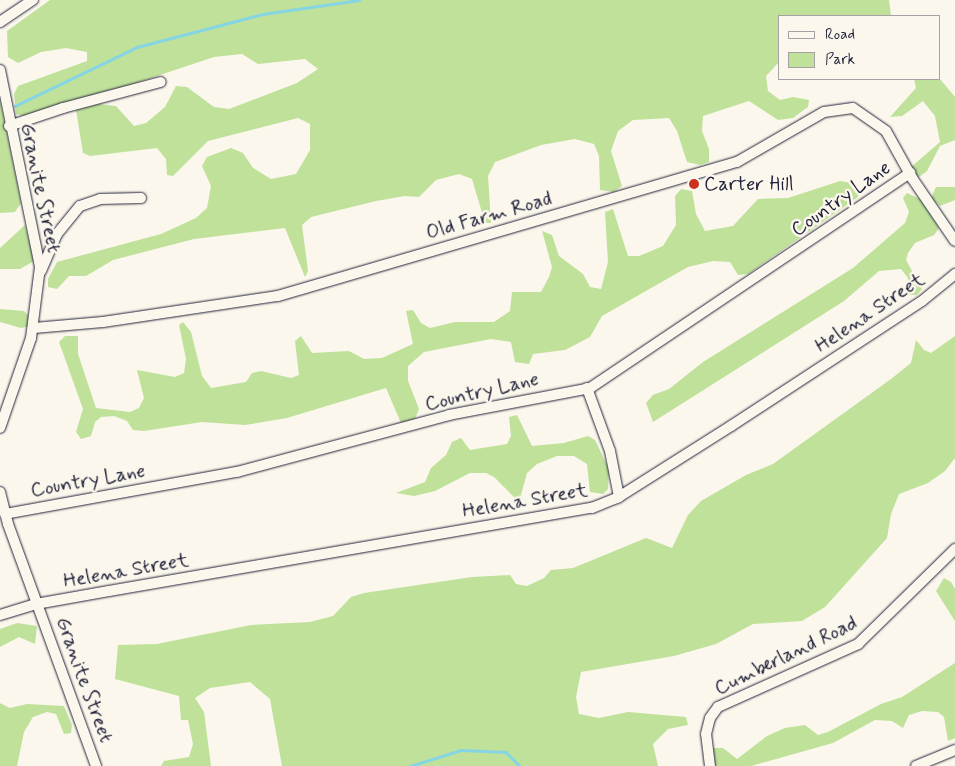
<!DOCTYPE html>
<style>
body{margin:0}
#map{position:relative;width:955px;height:766px;overflow:hidden;background:#fbf7ec;font-family:Mynerve,sans-serif}
div>[style]{position:absolute}
.green>*{inset:0;background:#bfe19a}
.stream>*{height:2.5px;margin:-1.25px;padding:0 1.25px;transform-origin:1.25px;border-radius:1.25px;background:#86d5e3}
.roads{filter:drop-shadow(0 0 1px #22223b) drop-shadow(0 0 1px #22223b)}
.minor>*{height:10px;margin:-5px;padding:0 5px;transform-origin:5px;border-radius:5px;background:#fbf7ec}
.dots>*{width:14px;height:14px;translate:-50% -50%;box-sizing:border-box;border:2px solid #fbf7ec;border-radius:50%}
span{translate:-50% -50%;white-space:nowrap;text-align:center;line-height:1.15;-webkit-text-stroke:5px #fbf7ec;paint-order:stroke}
.poi-label{font-size:20px;color:#22223b}
.left{translate:0 -50%;text-align:left}
.street-label{font-size:20px;color:#22223b}
.legend{position:absolute;left:778px;top:15px;width:162px;height:65px;box-sizing:border-box;background:#fbf7ec;border:1px solid #a4a2a5;margin:0;padding:6px 9px;list-style:none;font-size:15px;color:#22223b}
.legend li{display:flex;align-items:center;gap:10px;height:25px}
.legend b{width:25px;border:1px solid #a4a2a5}
</style>
<div id="map">
<div class="green">
<i style="clip-path:polygon(50px 0,889px 0,891px 16px,779px 16px,779px 62px,766px 76px,768px 91px,780px 100px,793px 97px,809px 100px,808px 107px,793px 118px,778px 120px,749px 101px,703px 116px,702px 131px,709px 149px,709px 162px,700px 165px,687px 162px,677px 131px,669px 118px,633px 120px,618px 131px,611px 151px,622px 186px,614px 192px,600px 190px,599px 156px,594px 144px,575px 139px,541px 145px,495px 162px,488px 176px,491px 223px,485px 223px,472px 179px,459px 174px,436px 180px,419px 197px,405px 196px,376px 201px,311px 217px,302px 225px,308px 271px,305px 277px,285px 228px,194px 239px,113px 260px,86px 276px,69px 276px,57px 289px,48px 287px,48px 279px,57px 262px,161px 234px,196px 218px,207px 208px,211px 186px,202px 166px,207px 157px,231px 148px,243px 153px,253px 168px,271px 179px,296px 174px,310px 150px,310px 124px,298px 118px,208px 141px,173px 176px,167px 175px,166px 159px,157px 148px,90px 156px,83px 153px,76px 110px,98px 104px,116px 106px,134px 126px,146px 123px,165px 107px,176px 86px,187px 87px,214px 107px,229px 109px,297px 83px,318px 69px,305px 59px,258px 64px,242px 54px,214px 57px,130px 85px,23px 116px,16px 114px,14px 94px,18px 86px,87px 61px,87px 52px,66px 48px,41px 52px,18px 63px,8px 57px,7px 31px)"></i>
<i style="clip-path:polygon(939px 78px,955px 97px,955px 140px,940px 146px,927px 171px,919px 177px,910px 168px,940px 142px,935px 116px,923px 101px,902px 116px,890px 117px,916px 88px,914px 79px)"></i>
<i style="clip-path:polygon(0 100px,21px 203px,15px 212px,0 213px)"></i>
<i style="clip-path:polygon(840px 181px,853px 183px,858px 190px,858px 197px,748px 274px,738px 275px,730px 262px,713px 261px,688px 267px,602px 316px,590px 337px,565px 350px,533px 354px,529px 364px,515px 362px,511px 342px,491px 339px,424px 352px,408px 366px,408px 381px,419px 409px,415px 419px,401px 423px,386px 388px,287px 418px,245px 425px,202px 422px,144px 431px,133px 430px,127px 421px,114px 416px,101px 417px,95px 422px,91px 436px,81px 439px,76px 432px,83px 409px,59px 342px,65px 336px,78px 336px,78px 354px,96px 408px,130px 412px,139px 408px,144px 398px,137px 370px,175px 377px,184px 373px,186px 359px,179px 325px,183px 322px,191px 332px,202px 376px,211px 388px,246px 382px,252px 373px,261px 371px,291px 378px,299px 375px,295px 341px,301px 336px,312px 353px,349px 351px,364px 359px,382px 358px,413px 344px,406px 311px,413px 310px,421px 323px,430px 328px,455px 322px,494px 322px,510px 311px,512px 292px,541px 292px,549px 277px,552px 267px,542px 231px,552px 235px,559px 256px,583px 274px,590px 287px,601px 289px,608px 262px,605px 212px,613px 209px,628px 256px,639px 256px,663px 246px,676px 225px,675px 196px,681px 189px,692px 191px,696px 214px,705px 231px,733px 226px,758px 199px,788px 198px)"></i>
<i style="clip-path:polygon(936px 187px,955px 187px,955px 200px,940px 206px,931px 198px)"></i>
<i style="clip-path:polygon(907px 193px,920px 199px,939px 228px,934px 235px,915px 243px,908px 253px,906px 260px,922px 289px,917px 295px,909px 295px,908px 278px,901px 269px,879px 271px,844px 301px,653px 422px,646px 403px,653px 395px,669px 389px,703px 362px,853px 268px,905px 223px,909px 212px,903px 198px)"></i>
<i style="clip-path:polygon(25px 225px,34px 261px,20px 269px,0 269px,0 248px)"></i>
<i style="clip-path:polygon(0 309px,24px 311px,31px 318px,30px 326px,21px 328px,0 322px)"></i>
<i style="clip-path:polygon(955px 336px,955px 458px,945px 471px,928px 483px,899px 494px,891px 514px,887px 538px,825px 607px,802px 621px,753px 624px,716px 644px,674px 656px,581px 672px,576px 697px,579px 714px,599px 718px,628px 712px,686px 717px,688px 725px,668px 729px,653px 744px,658px 766px,282px 766px,270px 699px,250px 682px,210px 688px,195px 698px,204px 712px,211px 766px,161px 766px,164px 761px,189px 757px,193px 744px,188px 720px,181px 720px,179px 696px,115px 679px,118px 645px,157px 644px,251px 625px,310px 622px,333px 616px,351px 597px,364px 593px,472px 577px,510px 575px,516px 584px,527px 586px,544px 578px,551px 570px,573px 568px,646px 538px,672px 548px,688px 515px,701px 501px,746px 475px,773px 464px,891px 379px,911px 363px,916px 340px,924px 350px,931px 353px)"></i>
<i style="clip-path:polygon(517px 415px,532px 446px,564px 443px,588px 436px,595px 440px,609px 469px,608px 489px,603px 494px,590px 492px,587px 464px,574px 456px,557px 456px,537px 464px,527px 473px,519px 502px,494px 477px,486px 473px,470px 473px,435px 491px,414px 496px,396px 493px,425px 482px,431px 468px,446px 455px,452px 442px,461px 438px,470px 450px,507px 444px,511px 436px,509px 417px)"></i>
<i style="clip-path:polygon(944px 578px,951px 582px,955px 589px,955px 621px,936px 591px)"></i>
<i style="clip-path:polygon(17px 623px,37px 626px,35px 644px,19px 637px,0 647px,0 629px)"></i>
<i style="clip-path:polygon(955px 663px,955px 738px,948px 741px,944px 717px,938px 712px,922px 711px,909px 715px,903px 728px,892px 721px,875px 720px,833px 743px,751px 766px,716px 766px,713px 763px,711px 748px,723px 748px,737px 759px,767px 736px,785px 728px,805px 725px,818px 735px,828px 732px,881px 704px,902px 697px)"></i>
<i style="clip-path:polygon(0 703px,10px 708px,27px 704px,64px 706px,72px 725px,71px 733px,64px 734px,56px 714px,47px 712px,33px 717px,24px 732px,17px 766px,0 766px)"></i>
</div>
<div class="stream">
<i style="left:15px;top:106px;width:136px;rotate:-25.8deg"></i>
<i style="left:137px;top:47px;width:130px;rotate:-14.7deg"></i>
<i style="left:263px;top:14px;width:97px;rotate:-8.3deg"></i>
<i style="left:410px;top:766px;width:53px;rotate:-17.4deg"></i>
<i style="left:461px;top:750px;width:45px;rotate:2.5deg"></i>
<i style="left:506px;top:752px;width:20px;rotate:45deg"></i>
</div>
<div class="roads">
<div class="minor">
<i style="left:0;top:22px;width:40px;rotate:-34deg"></i>
<i style="left:0;top:70px;width:201px;rotate:78.5deg"></i>
<i style="left:40px;top:267px;width:72px;rotate:97.2deg"></i>
<i style="left:31px;top:338px;width:95px;rotate:109deg"></i>
<i style="left:9px;top:126px;width:57px;rotate:-18.4deg"></i>
<i style="left:63px;top:108px;width:101px;rotate:-14.9deg"></i>
<i style="left:41px;top:271px;width:40px;rotate:-66.6deg"></i>
<i style="left:57px;top:234px;width:36px;rotate:-51deg"></i>
<i style="left:80px;top:206px;width:21px;rotate:-19deg"></i>
<i style="left:100px;top:199px;width:41px;rotate:-1.4deg"></i>
<i style="left:34px;top:328px;width:69px;rotate:-5deg"></i>
<i style="left:103px;top:322px;width:177px;rotate:-8.5deg"></i>
<i style="left:278px;top:296px;width:478px;rotate:-16.3deg"></i>
<i style="left:737px;top:162px;width:100px;rotate:-29.9deg"></i>
<i style="left:824px;top:112px;width:29px;rotate:-8deg"></i>
<i style="left:853px;top:108px;width:40px;rotate:34.9deg"></i>
<i style="left:886px;top:131px;width:54px;rotate:61deg"></i>
<i style="left:912px;top:178px;width:76px;rotate:55.7deg"></i>
<i style="left:587px;top:388px;width:67px;rotate:69.9deg"></i>
<i style="left:610px;top:451px;width:47px;rotate:78.9deg"></i>
<i style="left:0;top:492px;width:33px;rotate:76deg"></i>
<i style="left:8px;top:524px;width:258px;rotate:70deg"></i>
<i style="left:5px;top:514px;width:236px;rotate:-10.3deg"></i>
<i style="left:237px;top:472px;width:220px;rotate:-15deg"></i>
<i style="left:449px;top:415px;width:144px;rotate:-10.8deg"></i>
<i style="left:590px;top:388px;width:386px;rotate:-33.9deg"></i>
<i style="left:0;top:615px;width:38px;rotate:-17deg"></i>
<i style="left:36px;top:604px;width:74px;rotate:-10.1deg"></i>
<i style="left:109px;top:591px;width:490px;rotate:-9.8deg"></i>
<i style="left:592px;top:508px;width:27px;rotate:-22deg"></i>
<i style="left:617px;top:498px;width:135px;rotate:-32.3deg"></i>
<i style="left:731px;top:426px;width:228px;rotate:-33.2deg"></i>
<i style="left:922px;top:301px;width:43px;rotate:-39.3deg"></i>
<i style="left:710px;top:766px;width:32px;rotate:-97deg"></i>
<i style="left:706px;top:734px;width:16px;rotate:-76deg"></i>
<i style="left:710px;top:718px;width:14px;rotate:-54deg"></i>
<i style="left:718px;top:707px;width:154px;rotate:-24.2deg"></i>
<i style="left:858px;top:644px;width:136px;rotate:-44.4deg"></i>
<i style="left:916px;top:766px;width:42px;rotate:-22.3deg"></i>
</div>
</div>
<div class="dots">
<i style="left:694px;top:184px;background:#c8321e"></i>
</div>
<div class="poi-label">
<span class="left" style="left:704px;top:184px">Carter Hill</span>
</div>
<div class="street-label">
<span style="left:40px;top:188px;rotate:78deg">Granite Street</span>
<span style="left:841px;top:199px;rotate:-35deg">Country Lane</span>
<span style="left:489px;top:216px;rotate:-16deg">Old Farm Road</span>
<span style="left:870px;top:313px;rotate:-34deg">Helena Street</span>
<span style="left:482px;top:392px;rotate:-13deg">Country Lane</span>
<span style="left:88px;top:481px;rotate:-10deg">Country Lane</span>
<span style="left:525px;top:501px;rotate:-10deg">Helena Street</span>
<span style="left:126px;top:571px;rotate:-10deg">Helena Street</span>
<span style="left:786px;top:656px;rotate:-26deg">Cumberland Road</span>
<span style="left:84px;top:680px;rotate:70deg">Granite Street</span>
</div>
<ul class="legend">
<li><b style="height:6px;background:#fbf7ec"></b>Road</li>
<li><b style="height:14px;background:#bfe19a"></b>Park</li>
</ul>
</div>
